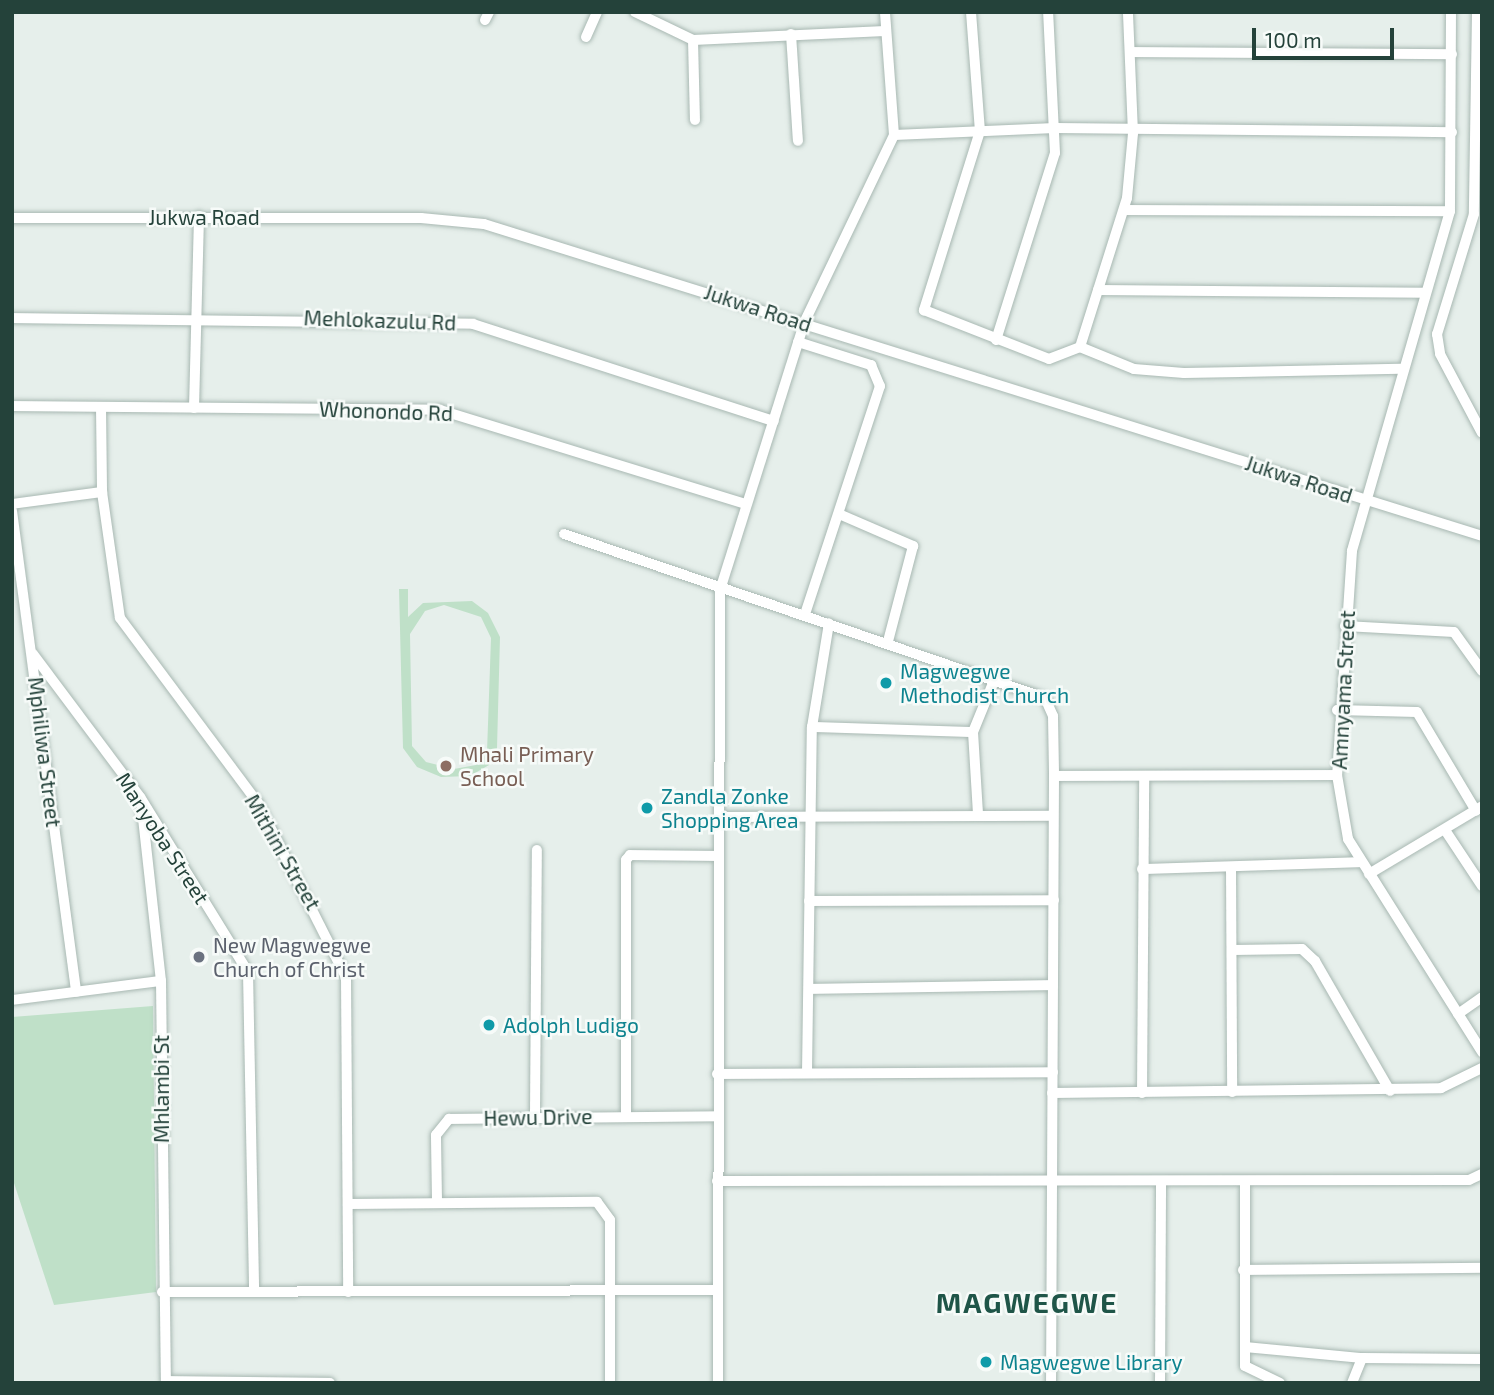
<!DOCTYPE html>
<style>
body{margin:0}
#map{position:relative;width:1494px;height:1395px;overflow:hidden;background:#e6efeb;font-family:"Exo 2",sans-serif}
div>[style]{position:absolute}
.green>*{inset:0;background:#bfe0c8}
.roads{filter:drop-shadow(0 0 2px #a8b8b2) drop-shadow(0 0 2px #a8b8b2)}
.minor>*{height:10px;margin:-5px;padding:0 5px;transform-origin:5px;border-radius:5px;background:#fff}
.dots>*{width:19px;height:19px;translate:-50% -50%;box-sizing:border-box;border:4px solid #f7fbf9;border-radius:50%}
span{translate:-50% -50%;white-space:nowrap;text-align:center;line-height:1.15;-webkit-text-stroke:5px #f7fbf9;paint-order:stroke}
.street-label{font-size:21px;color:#24423a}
.culture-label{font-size:21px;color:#0d838f}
.left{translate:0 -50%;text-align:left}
.education-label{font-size:21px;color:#785e54}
.worship-label{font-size:21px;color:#5b616d}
.district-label{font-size:28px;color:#1f5548;font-weight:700;letter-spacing:2px}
.frame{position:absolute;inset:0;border:14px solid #24423a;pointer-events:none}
.scale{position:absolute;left:1252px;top:28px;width:142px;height:32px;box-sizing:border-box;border:4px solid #24423a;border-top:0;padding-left:9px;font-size:21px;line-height:24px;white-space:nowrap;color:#24423a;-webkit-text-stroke:5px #f7fbf9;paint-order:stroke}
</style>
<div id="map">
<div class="green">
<i style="clip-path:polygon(evenodd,399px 589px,408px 589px,408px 617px,423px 603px,472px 601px,488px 613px,500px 637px,497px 748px,489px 765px,470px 776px,441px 777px,417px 767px,403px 748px,399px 589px,444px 605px,481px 617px,491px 638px,487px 752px,476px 765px,454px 769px,426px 762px,412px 746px,410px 634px,425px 611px,444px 605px)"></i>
<i style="clip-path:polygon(153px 1006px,156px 1292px,54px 1305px,12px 1177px,12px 1017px)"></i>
</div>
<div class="roads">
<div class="minor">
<i style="left:635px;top:12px;width:64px;rotate:25.8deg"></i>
<i style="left:693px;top:40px;width:192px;rotate:-2.7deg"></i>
<i style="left:971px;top:12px;width:119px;rotate:85.7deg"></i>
<i style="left:980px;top:131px;width:188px;rotate:107.4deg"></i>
<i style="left:924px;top:310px;width:134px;rotate:21.4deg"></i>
<i style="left:1049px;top:359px;width:33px;rotate:-21deg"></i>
<i style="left:1080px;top:347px;width:156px;rotate:-72.5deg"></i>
<i style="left:1127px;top:198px;width:65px;rotate:-84.7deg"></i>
<i style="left:1133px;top:133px;width:121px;rotate:-92.4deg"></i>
<i style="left:1451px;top:12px;width:199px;rotate:90.3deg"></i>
<i style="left:1450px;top:211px;width:354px;rotate:106.1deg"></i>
<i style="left:1352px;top:551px;width:225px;rotate:93.8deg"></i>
<i style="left:1337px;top:775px;width:65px;rotate:80.2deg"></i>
<i style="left:1348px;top:839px;width:252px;rotate:57.8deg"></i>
<i style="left:1477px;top:12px;width:202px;rotate:90.9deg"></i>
<i style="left:1474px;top:214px;width:126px;rotate:107.1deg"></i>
<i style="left:1437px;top:334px;width:20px;rotate:81deg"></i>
<i style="left:1440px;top:354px;width:89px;rotate:62deg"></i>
<i style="left:485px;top:20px;width:9px;rotate:-63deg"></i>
<i style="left:791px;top:34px;width:107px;rotate:86.3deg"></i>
<i style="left:586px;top:37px;width:27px;rotate:-66deg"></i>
<i style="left:693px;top:40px;width:80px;rotate:88.6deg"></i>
<i style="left:1130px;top:52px;width:322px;rotate:0.4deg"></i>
<i style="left:894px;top:135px;width:161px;rotate:-2.5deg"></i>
<i style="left:1055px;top:128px;width:397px;rotate:0.6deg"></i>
<i style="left:1124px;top:210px;width:326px;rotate:0.2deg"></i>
<i style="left:12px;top:218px;width:409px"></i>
<i style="left:421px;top:218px;width:63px;rotate:5.4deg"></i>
<i style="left:484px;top:224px;width:1046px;rotate:17.36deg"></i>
<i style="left:1098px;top:290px;width:327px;rotate:0.5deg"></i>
<i style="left:12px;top:318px;width:461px;rotate:0.7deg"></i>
<i style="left:473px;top:324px;width:316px;rotate:17.9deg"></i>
<i style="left:996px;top:340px;width:196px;rotate:-72.5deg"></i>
<i style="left:1055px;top:153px;width:141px;rotate:-92.8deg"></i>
<i style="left:798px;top:342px;width:77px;rotate:17.5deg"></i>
<i style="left:871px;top:365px;width:23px;rotate:67deg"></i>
<i style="left:880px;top:386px;width:240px;rotate:108.2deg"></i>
<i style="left:1080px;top:347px;width:58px;rotate:22.2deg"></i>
<i style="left:1134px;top:369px;width:50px;rotate:4.6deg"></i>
<i style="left:1184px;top:373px;width:216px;rotate:-1.1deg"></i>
<i style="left:12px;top:406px;width:428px;rotate:0.5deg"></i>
<i style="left:440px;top:410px;width:319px;rotate:17.1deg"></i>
<i style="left:101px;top:407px;width:85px;rotate:89.3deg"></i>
<i style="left:102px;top:492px;width:127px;rotate:81.9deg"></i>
<i style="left:120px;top:618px;width:231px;rotate:53.3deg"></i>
<i style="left:258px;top:803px;width:195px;rotate:63.2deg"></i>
<i style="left:346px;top:977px;width:315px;rotate:89.6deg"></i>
<i style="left:194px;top:408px;width:192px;rotate:-88.5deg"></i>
<i style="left:12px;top:504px;width:91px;rotate:-7.6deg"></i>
<i style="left:12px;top:511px;width:485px;rotate:82.4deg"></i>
<i style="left:839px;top:514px;width:81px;rotate:23.4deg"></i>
<i style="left:913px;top:546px;width:98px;rotate:104.7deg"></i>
<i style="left:564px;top:534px;width:508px;rotate:18.83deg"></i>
<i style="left:1045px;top:698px;width:20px;rotate:66deg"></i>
<i style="left:1053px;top:716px;width:60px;rotate:89deg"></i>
<i style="left:1054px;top:776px;width:607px;rotate:90.28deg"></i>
<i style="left:1345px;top:626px;width:109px;rotate:3.2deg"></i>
<i style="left:1454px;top:632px;width:48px;rotate:54.3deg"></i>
<i style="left:33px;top:654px;width:179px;rotate:53.2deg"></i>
<i style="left:140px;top:797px;width:206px;rotate:58.3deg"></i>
<i style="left:248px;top:972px;width:319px;rotate:88.9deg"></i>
<i style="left:1337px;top:710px;width:80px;rotate:1.4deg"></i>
<i style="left:1417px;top:712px;width:115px;rotate:59.2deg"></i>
<i style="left:812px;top:727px;width:161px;rotate:1.8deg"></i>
<i style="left:973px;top:732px;width:82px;rotate:86.5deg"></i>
<i style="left:973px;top:732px;width:58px;rotate:-67.8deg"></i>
<i style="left:1054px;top:776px;width:283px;rotate:-0.2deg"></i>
<i style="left:141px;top:800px;width:182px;rotate:83.7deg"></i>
<i style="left:161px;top:981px;width:402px;rotate:89.3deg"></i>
<i style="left:720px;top:817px;width:332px;rotate:-0.2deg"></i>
<i style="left:1445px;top:830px;width:67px;rotate:56.5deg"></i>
<i style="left:1231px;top:867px;width:225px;rotate:89.7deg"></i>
<i style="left:1142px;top:869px;width:218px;rotate:-1.8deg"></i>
<i style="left:1369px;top:874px;width:131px;rotate:-30.9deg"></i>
<i style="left:809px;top:901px;width:245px;rotate:-0.2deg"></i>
<i style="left:1233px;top:950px;width:69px;rotate:-0.8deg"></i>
<i style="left:1302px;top:949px;width:18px;rotate:43deg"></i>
<i style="left:1315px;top:961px;width:150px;rotate:60deg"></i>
<i style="left:809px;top:989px;width:244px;rotate:-0.9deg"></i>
<i style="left:12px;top:1000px;width:150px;rotate:-7.3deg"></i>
<i style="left:1458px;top:1014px;width:29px;rotate:-35deg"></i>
<i style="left:807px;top:1073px;width:346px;rotate:-89.2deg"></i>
<i style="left:812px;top:727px;width:105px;rotate:-80.7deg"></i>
<i style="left:717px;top:1074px;width:336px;rotate:-0.3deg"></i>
<i style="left:1052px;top:1093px;width:389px;rotate:-0.7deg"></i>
<i style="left:1441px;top:1088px;width:46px;rotate:-26deg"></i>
<i style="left:1142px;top:1093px;width:315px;rotate:-89.6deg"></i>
<i style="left:535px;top:1115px;width:265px;rotate:-89.6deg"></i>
<i style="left:626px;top:1116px;width:256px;rotate:-90deg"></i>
<i style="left:626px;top:860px;width:6px;rotate:-51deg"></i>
<i style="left:630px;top:855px;width:86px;rotate:0.7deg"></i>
<i style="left:717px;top:1181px;width:752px;rotate:-0.08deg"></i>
<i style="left:1469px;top:1180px;width:14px;rotate:-25deg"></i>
<i style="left:1245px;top:1181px;width:185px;rotate:90deg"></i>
<i style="left:1245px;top:1366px;width:39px;rotate:26deg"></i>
<i style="left:437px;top:1201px;width:66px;rotate:-90.9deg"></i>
<i style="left:436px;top:1135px;width:21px;rotate:-51deg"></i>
<i style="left:449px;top:1119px;width:268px;rotate:-0.6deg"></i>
<i style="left:349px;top:1204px;width:248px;rotate:-0.5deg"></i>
<i style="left:597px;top:1202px;width:22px;rotate:54deg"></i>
<i style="left:610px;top:1220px;width:163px;rotate:90deg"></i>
<i style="left:1243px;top:1270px;width:239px;rotate:-0.5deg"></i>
<i style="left:162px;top:1292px;width:556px;rotate:-0.21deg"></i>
<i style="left:1245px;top:1347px;width:118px;rotate:5.4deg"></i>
<i style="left:166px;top:1381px;width:164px;rotate:0.7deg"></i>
<i style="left:718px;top:1383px;width:793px;rotate:-89.86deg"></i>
<i style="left:720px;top:590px;width:280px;rotate:-72.5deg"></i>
<i style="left:804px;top:323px;width:208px;rotate:-64.4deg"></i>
<i style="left:894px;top:135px;width:123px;rotate:-94.2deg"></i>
<i style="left:1160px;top:1383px;width:202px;rotate:-89.7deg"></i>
<i style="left:1352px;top:1383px;width:27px;rotate:-68deg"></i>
<i style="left:1362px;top:1358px;width:120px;rotate:0.5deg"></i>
</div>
</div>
<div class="dots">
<i style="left:886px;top:683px;background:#0f9aa8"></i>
<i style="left:446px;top:766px;background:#8d6e63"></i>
<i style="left:647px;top:808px;background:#0f9aa8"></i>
<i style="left:199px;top:957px;background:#6b7280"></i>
<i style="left:489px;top:1025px;background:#0f9aa8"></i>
<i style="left:986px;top:1362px;background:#0f9aa8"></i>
</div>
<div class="street-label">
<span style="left:204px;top:217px">Jukwa Road</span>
<span style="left:758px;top:308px;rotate:18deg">Jukwa Road</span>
<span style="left:380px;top:320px;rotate:2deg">Mehlokazulu Rd</span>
<span style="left:386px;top:411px;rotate:2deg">Whonondo Rd</span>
<span style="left:1299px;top:479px;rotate:18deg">Jukwa Road</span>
<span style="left:1343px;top:690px;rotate:-87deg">Amnyama Street</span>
<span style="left:45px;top:752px;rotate:83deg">Mphiliwa Street</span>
<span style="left:163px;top:838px;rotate:57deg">Manyoba Street</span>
<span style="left:283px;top:852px;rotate:60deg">Mithini Street</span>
<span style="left:161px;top:1089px;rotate:-90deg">Mhlambi St</span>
<span style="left:538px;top:1117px;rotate:-1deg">Hewu Drive</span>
</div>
<div class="culture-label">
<span class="left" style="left:900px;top:683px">Magwegwe<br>Methodist Church</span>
<span class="left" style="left:661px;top:808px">Zandla Zonke<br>Shopping Area</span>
<span class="left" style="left:503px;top:1025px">Adolph Ludigo</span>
<span class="left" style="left:1000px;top:1362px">Magwegwe Library</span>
</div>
<div class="education-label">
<span class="left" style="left:460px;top:766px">Mhali Primary<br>School</span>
</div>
<div class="worship-label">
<span class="left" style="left:213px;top:957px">New Magwegwe<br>Church of Christ</span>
</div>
<div class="district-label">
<span style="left:1027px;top:1302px">MAGWEGWE</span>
</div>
<div class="frame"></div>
<div class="scale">100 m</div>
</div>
